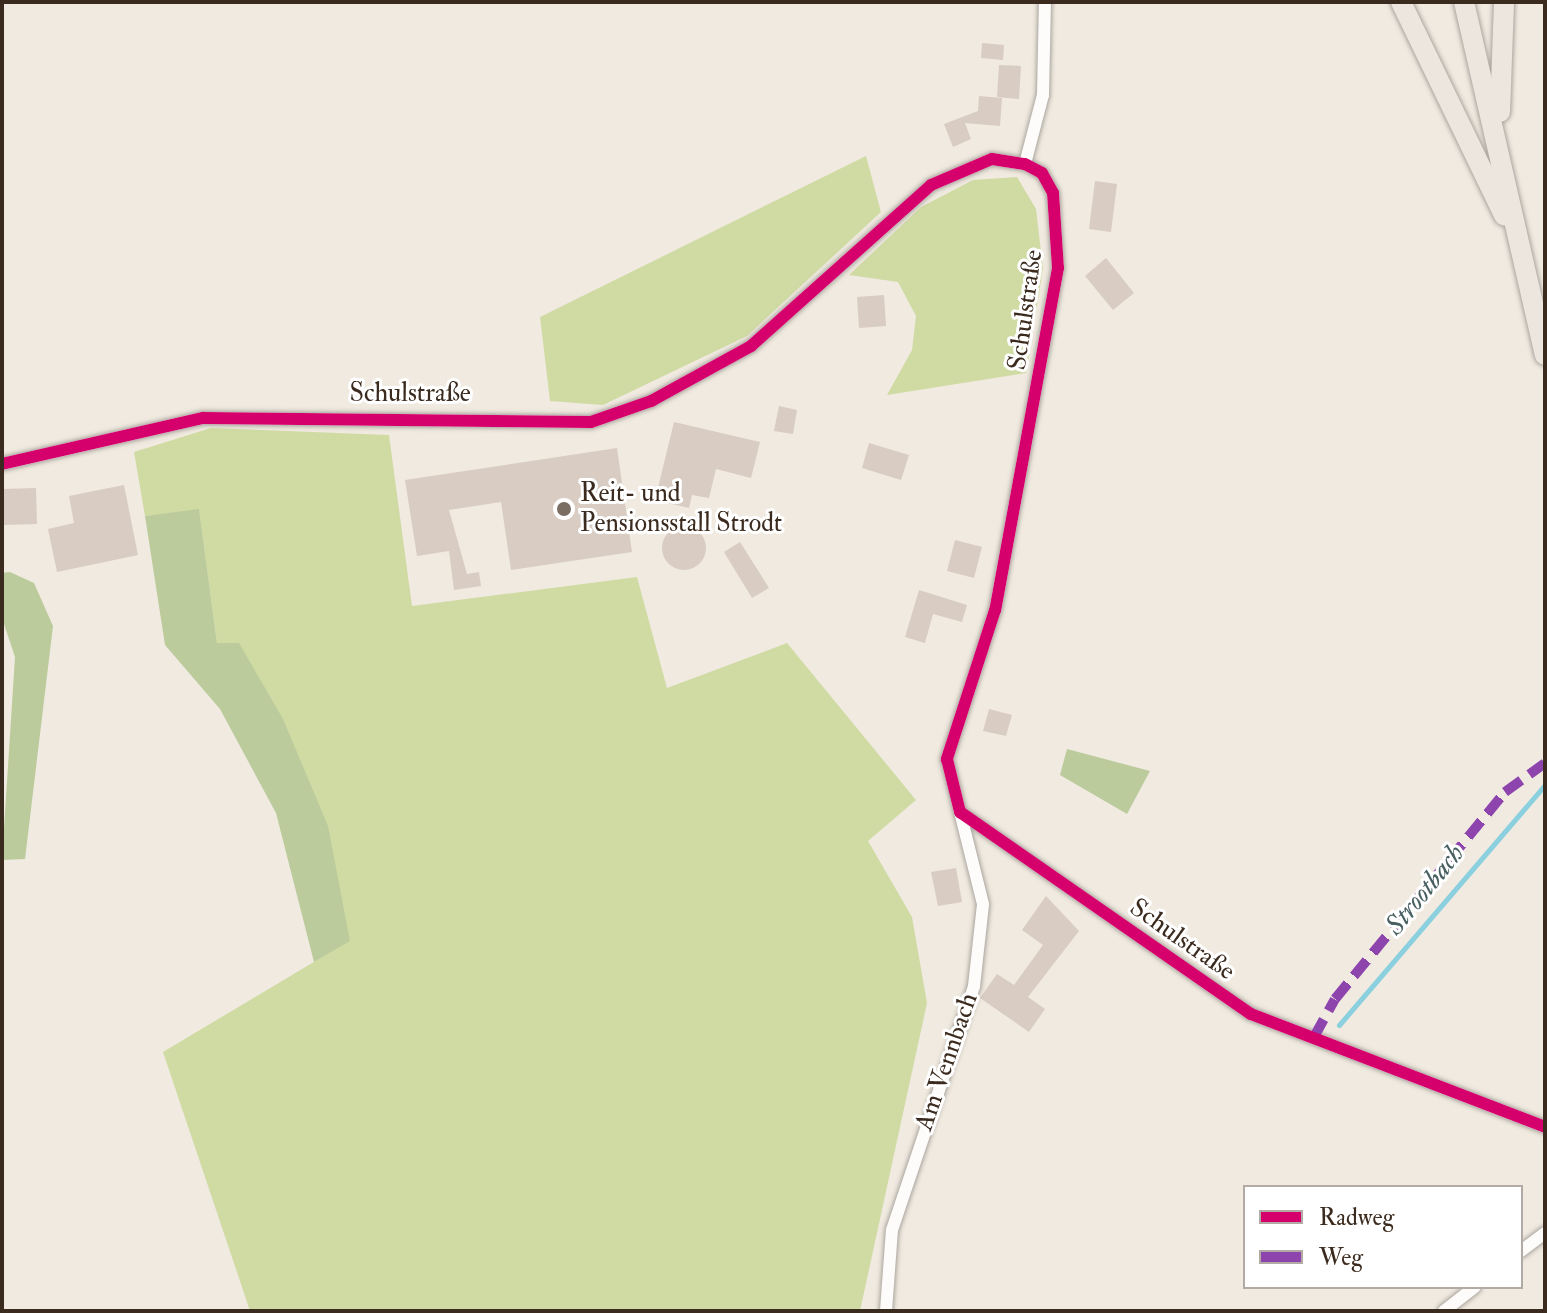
<!DOCTYPE html>
<meta charset="utf-8">
<style>
body{margin:0}
#map{position:relative;width:1547px;height:1313px;overflow:hidden;background:#f0eae0;font-family:"IM FELL Double Pica",serif}
div>[style]{position:absolute}
.green>*{inset:0;background:#d0dba4}
.forest>*{inset:0;background:#bbcb9c}
.stream>*{height:5px;margin:-2.5px;padding:0 2.5px;transform-origin:2.5px;border-radius:2.5px;background:#8ad0de}
.building>*{inset:0;background:#d9ccc2}
.round{border-radius:50%}
.roads{filter:drop-shadow(0 0 2px #aba69f) drop-shadow(0 0 2px #aba69f)}
.minor>*{height:12px;margin:-6px;padding:0 6px;transform-origin:6px;border-radius:6px;background:#fdfcfa}
.primary>*{height:20px;margin:-10px;padding:0 10px;transform-origin:10px;border-radius:10px;background:#ede6de}
.quiet>*{height:10px;margin-top:-5px;transform-origin:0;background:repeating-linear-gradient(90deg,#8e44ad 0 20px,transparent 0 30px)}
.cycleway>*{height:12px;margin:-6px;padding:0 6px;transform-origin:6px;border-radius:6px;background:#d6006c}
.dots>*{width:22px;height:22px;translate:-50% -50%;box-sizing:border-box;border:4px solid #fff;border-radius:50%}
span{translate:-50% -50%;white-space:nowrap;text-align:center;line-height:1.15;-webkit-text-stroke:6px #fff;paint-order:stroke}
.street-label{font-size:26px;color:#3b2a1e}
.poi-label{font-size:26px;color:#3b2a1e}
.left{translate:0 -50%;text-align:left}
.water-label{font-size:28px;color:#486061;font-style:italic}
.frame{position:absolute;inset:0;border:4px solid #3b2a1e;pointer-events:none}
.legend{position:absolute;left:1243px;top:1185px;width:280px;height:104px;box-sizing:border-box;background:#fff;border:2px solid #b1aaa5;margin:0;padding:10px 14px;list-style:none;font-size:24px;color:#3b2a1e}
.legend li{display:flex;align-items:center;gap:16px;height:40px}
.legend b{width:40px;border:2px solid #b1aaa5}
</style>
<div id="map">
<div class="green">
<i style="clip-path:polygon(866px 156px,881px 212px,747px 336px,603px 405px,550px 401px,540px 317px)"></i>
<i style="clip-path:polygon(1017px 177px,1036px 209px,1043px 268px,1026px 373px,887px 395px,912px 350px,916px 316px,898px 282px,849px 275px,921px 207px,973px 180px)"></i>
<i style="clip-path:polygon(211px 428px,389px 435px,412px 606px,637px 577px,667px 688px,787px 643px,916px 800px,868px 841px,912px 917px,927px 1003px,860px 1311px,250px 1311px,163px 1052px,349px 941px,217px 643px,199px 510px,145px 516px,134px 452px)"></i>
</div>
<div class="forest">
<i style="clip-path:polygon(199px 509px,217px 643px,239px 643px,283px 719px,328px 826px,350px 941px,314px 962px,276px 813px,220px 709px,165px 645px,145px 516px)"></i>
<i style="clip-path:polygon(10px 572px,34px 583px,53px 626px,25px 859px,2px 860px,15px 657px,2px 618px,2px 573px)"></i>
<i style="clip-path:polygon(1067px 749px,1150px 771px,1127px 814px,1060px 775px)"></i>
</div>
<div class="stream">
<i style="left:1339px;top:1025px;width:316px;rotate:-49.4deg"></i>
</div>
<div class="building">
<i style="clip-path:polygon(982px 43px,1004px 45px,1003px 60px,981px 58px)"></i>
<i style="clip-path:polygon(999px 65px,1021px 66px,1019px 99px,997px 97px)"></i>
<i style="clip-path:polygon(979px 96px,1002px 98px,1000px 126px,965px 123px,971px 139px,953px 147px,944px 124px,978px 111px)"></i>
<i style="clip-path:polygon(1095px 181px,1117px 184px,1111px 232px,1089px 229px)"></i>
<i style="clip-path:polygon(1106px 258px,1134px 293px,1113px 310px,1085px 276px)"></i>
<i style="clip-path:polygon(884px 295px,886px 326px,859px 328px,857px 297px)"></i>
<i style="clip-path:polygon(779px 406px,797px 410px,793px 434px,774px 431px)"></i>
<i style="clip-path:polygon(674px 422px,760px 442px,751px 478px,716px 469px,709px 498px,692px 495px,689px 508px,655px 500px)"></i>
<i style="clip-path:polygon(869px 443px,909px 455px,901px 480px,862px 468px)"></i>
<i style="clip-path:polygon(617px 448px,632px 552px,511px 570px,501px 502px,449px 510px,467px 574px,479px 572px,481px 586px,454px 590px,449px 551px,417px 556px,405px 480px)"></i>
<i style="clip-path:polygon(124px 485px,138px 555px,57px 572px,48px 529px,74px 523px,69px 496px)"></i>
<i style="clip-path:polygon(36px 488px,37px 524px,2px 525px,2px 489px)"></i>
<i class="round" style="left:662px;top:526px;width:44px;height:44px"></i>
<i style="clip-path:polygon(955px 540px,982px 547px,974px 578px,947px 571px)"></i>
<i style="clip-path:polygon(740px 542px,769px 588px,752px 598px,724px 552px)"></i>
<i style="clip-path:polygon(919px 590px,967px 605px,962px 622px,933px 614px,925px 643px,905px 637px)"></i>
<i style="clip-path:polygon(989px 709px,1012px 715px,1006px 736px,983px 731px)"></i>
<i style="clip-path:polygon(956px 868px,962px 902px,938px 906px,931px 872px)"></i>
<i style="clip-path:polygon(1046px 896px,1079px 931px,1028px 997px,1045px 1009px,1029px 1032px,980px 998px,997px 974px,1014px 985px,1043px 945px,1022px 930px)"></i>
</div>
<div class="roads">
<div class="minor">
<i style="left:1025px;top:164px;width:71px;rotate:-75.4deg"></i>
<i style="left:1043px;top:95px;width:93px;rotate:-88.8deg"></i>
<i style="left:2px;top:464px;width:206px;rotate:-12.9deg"></i>
<i style="left:203px;top:418px;width:388px;rotate:0.6deg"></i>
<i style="left:591px;top:422px;width:64px;rotate:-19.3deg"></i>
<i style="left:651px;top:401px;width:114px;rotate:-28.8deg"></i>
<i style="left:751px;top:346px;width:241px;rotate:-41.8deg"></i>
<i style="left:931px;top:185px;width:66px;rotate:-23.1deg"></i>
<i style="left:992px;top:159px;width:33px;rotate:9deg"></i>
<i style="left:1025px;top:164px;width:19px;rotate:28deg"></i>
<i style="left:1042px;top:173px;width:23px;rotate:61deg"></i>
<i style="left:1053px;top:193px;width:75px;rotate:86.2deg"></i>
<i style="left:1058px;top:268px;width:348px;rotate:100.4deg"></i>
<i style="left:995px;top:610px;width:157px;rotate:107.9deg"></i>
<i style="left:947px;top:759px;width:55px;rotate:76.2deg"></i>
<i style="left:960px;top:812px;width:354px;rotate:34.8deg"></i>
<i style="left:1251px;top:1014px;width:315px;rotate:21deg"></i>
<i style="left:1521px;top:1251px;width:30px;rotate:-37deg"></i>
<i style="left:886px;top:1311px;width:81px;rotate:-85.8deg"></i>
<i style="left:892px;top:1230px;width:257px;rotate:-71.4deg"></i>
<i style="left:974px;top:986px;width:82px;rotate:-83.7deg"></i>
<i style="left:983px;top:904px;width:95px;rotate:-104deg"></i>
<i style="left:1444px;top:1311px;width:39px;rotate:-38deg"></i>
</div>
<div class="primary">
<i style="left:1401px;top:2px;width:237px;rotate:64.2deg"></i>
<i style="left:1464px;top:2px;width:362px;rotate:77.1deg"></i>
<i style="left:1500px;top:112px;width:110px;rotate:-87.9deg"></i>
</div>
</div>
<div class="quiet">
<i style="left:1314px;top:1037px;width:43px;rotate:-61.1deg"></i>
<i style="left:1335px;top:999px;width:268px;rotate:-50.6deg"></i>
<i style="left:1505px;top:792px;width:49px;rotate:-35.9deg"></i>
</div>
<div class="cycleway">
<i style="left:2px;top:464px;width:206px;rotate:-12.9deg"></i>
<i style="left:203px;top:418px;width:388px;rotate:0.6deg"></i>
<i style="left:591px;top:422px;width:64px;rotate:-19.3deg"></i>
<i style="left:651px;top:401px;width:114px;rotate:-28.8deg"></i>
<i style="left:751px;top:346px;width:241px;rotate:-41.8deg"></i>
<i style="left:931px;top:185px;width:66px;rotate:-23.1deg"></i>
<i style="left:992px;top:159px;width:33px;rotate:9deg"></i>
<i style="left:1025px;top:164px;width:19px;rotate:28deg"></i>
<i style="left:1042px;top:173px;width:23px;rotate:61deg"></i>
<i style="left:1053px;top:193px;width:75px;rotate:86.2deg"></i>
<i style="left:1058px;top:268px;width:348px;rotate:100.4deg"></i>
<i style="left:995px;top:610px;width:157px;rotate:107.9deg"></i>
<i style="left:947px;top:759px;width:55px;rotate:76.2deg"></i>
<i style="left:960px;top:812px;width:354px;rotate:34.8deg"></i>
<i style="left:1251px;top:1014px;width:315px;rotate:21deg"></i>
</div>
<div class="dots">
<i style="left:564px;top:509px;background:#7a6d62"></i>
</div>
<div class="street-label">
<span style="left:1026px;top:310px;rotate:-82deg">Schulstraße</span>
<span style="left:410px;top:394px">Schulstraße</span>
<span style="left:1182px;top:940px;rotate:35deg">Schulstraße</span>
<span style="left:947px;top:1062px;rotate:-71deg">Am Vennbach</span>
</div>
<div class="poi-label">
<span class="left" style="left:580px;top:509px">Reit- und<br>Pensionsstall Strodt</span>
</div>
<div class="water-label">
<span style="left:1425px;top:890px;rotate:-51deg">Strootbach</span>
</div>
<div class="frame"></div>
<ul class="legend">
<li><b style="height:10px;background:#d6006c"></b>Radweg</li>
<li><b style="height:10px;background:#8e44ad"></b>Weg</li>
</ul>
</div>
